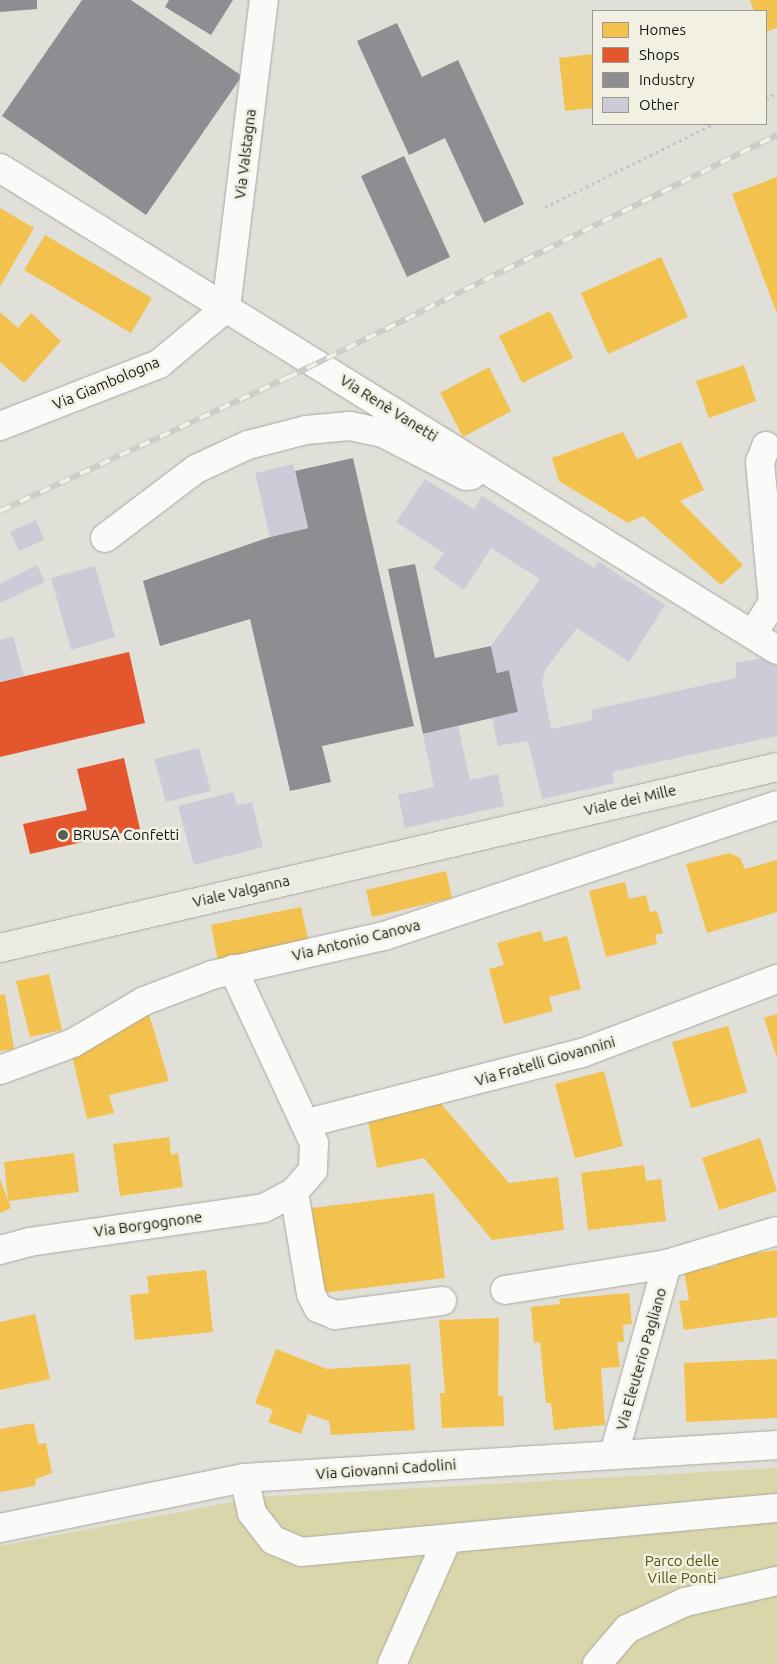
<!DOCTYPE html>
<meta charset="utf-8">
<style>
body{margin:0}
#map{position:relative;width:777px;height:1664px;overflow:hidden;background:#e0e0d8;font-family:Ubuntu,sans-serif}
div>[style]{position:absolute}
.green>*{inset:0;background:#dad6ab}
.homes>*{inset:0;background:#f2c14e}
.shops>*{inset:0;background:#e4572e}
.industry>*{inset:0;background:#8d8d92}
.building>*{inset:0;background:#cbccd7}
.path>*{height:3px;margin-top:-1.5px;transform-origin:0;background:repeating-linear-gradient(90deg,#c2c2c0 0 2.5px,transparent 0 6.5px)}
.roads{filter:drop-shadow(0 0 1px #a8a8a2) drop-shadow(0 0 1px #a8a8a2)}
.minor>*{height:28px;margin:-14px;padding:0 14px;transform-origin:14px;border-radius:14px;background:#fafaf9}
.major>*{height:28px;margin:-14px;padding:0 14px;transform-origin:14px;border-radius:14px;background:#ecebe3}
.rail>*{height:5.5px;margin-top:-2.75px;transform-origin:0;background:repeating-linear-gradient(90deg,#f1f0e3 0 11px,#ccccc9 0 22px);box-sizing:border-box;border-block:1px solid #ccccc9}
.dots>*{width:14px;height:14px;translate:-50% -50%;box-sizing:border-box;border:2px solid #f1f0e3;border-radius:50%}
span{translate:-50% -50%;white-space:nowrap;text-align:center;line-height:1.15;-webkit-text-stroke:5px #f1f0e3;paint-order:stroke}
.street-label{font-size:15px;color:#161612}
.poi-label{font-size:15px;color:#161612}
.left{translate:0 -50%;text-align:left}
.park-label{font-size:15px;color:#585209}
.legend{position:absolute;left:592px;top:10px;width:175px;height:115px;box-sizing:border-box;background:#f1f0e3;border:1px solid #99998f;margin:0;padding:6px 9px;list-style:none;font-size:15px;color:#161612}
.legend li{display:flex;align-items:center;gap:10px;height:25px}
.legend b{width:25px;border:1px solid #99998f}
</style>
<div id="map">
<div class="green">
<i style="clip-path:polygon(777px 1468px,777px 1664px,0 1664px,0 1546px,258px 1497px)"></i>
</div>
<div class="homes">
<i style="clip-path:polygon(750px 0,777px 0,777px 28px,766px 32px,766px 11px,754px 11px)"></i>
<i style="clip-path:polygon(593px 54px,593px 108px,565px 111px,559px 58px)"></i>
<i style="clip-path:polygon(777px 177px,777px 314px,732px 194px)"></i>
<i style="clip-path:polygon(0 208px,34px 228px,0 287px)"></i>
<i style="clip-path:polygon(45px 235px,152px 298px,131px 333px,24px 270px)"></i>
<i style="clip-path:polygon(661px 257px,688px 317px,608px 354px,581px 293px)"></i>
<i style="clip-path:polygon(550px 311px,573px 358px,522px 383px,499px 336px)"></i>
<i style="clip-path:polygon(0 312px,18px 328px,31px 313px,61px 341px,24px 383px,0 362px)"></i>
<i style="clip-path:polygon(744px 365px,756px 401px,709px 418px,696px 381px)"></i>
<i style="clip-path:polygon(489px 367px,511px 411px,463px 437px,440px 393px)"></i>
<i style="clip-path:polygon(623px 432px,637px 459px,681px 442px,704px 490px,680px 501px,743px 565px,721px 585px,643px 516px,628px 523px,559px 481px,552px 458px)"></i>
<i style="clip-path:polygon(730px 853px,740px 858px,745px 869px,777px 860px,777px 912px,707px 933px,686px 864px)"></i>
<i style="clip-path:polygon(446px 871px,452px 898px,372px 917px,366px 890px)"></i>
<i style="clip-path:polygon(625px 882px,629px 899px,646px 895px,650px 912px,657px 911px,663px 933px,655px 935px,657px 944px,606px 957px,589px 891px)"></i>
<i style="clip-path:polygon(301px 907px,309px 943px,218px 962px,211px 925px)"></i>
<i style="clip-path:polygon(541px 931px,544px 942px,567px 936px,581px 989px,549px 997px,553px 1011px,504px 1024px,489px 969px,504px 965px,497px 943px)"></i>
<i style="clip-path:polygon(49px 974px,62px 1030px,30px 1037px,16px 981px)"></i>
<i style="clip-path:polygon(5px 994px,14px 1049px,0 1051px,0 995px)"></i>
<i style="clip-path:polygon(148px 1011px,169px 1081px,109px 1095px,114px 1113px,87px 1119px,72px 1055px)"></i>
<i style="clip-path:polygon(777px 1014px,777px 1058px,764px 1018px)"></i>
<i style="clip-path:polygon(728px 1026px,747px 1092px,691px 1108px,672px 1042px)"></i>
<i style="clip-path:polygon(604px 1071px,623px 1146px,575px 1158px,555px 1084px)"></i>
<i style="clip-path:polygon(436px 1098px,509px 1183px,558px 1177px,564px 1230px,492px 1240px,424px 1158px,377px 1168px,367px 1115px)"></i>
<i style="clip-path:polygon(169px 1137px,171px 1155px,178px 1153px,183px 1187px,120px 1196px,113px 1144px)"></i>
<i style="clip-path:polygon(760px 1138px,777px 1191px,719px 1210px,702px 1158px)"></i>
<i style="clip-path:polygon(74px 1153px,79px 1192px,8px 1201px,4px 1162px)"></i>
<i style="clip-path:polygon(644px 1165px,646px 1181px,661px 1179px,666px 1221px,588px 1230px,581px 1173px)"></i>
<i style="clip-path:polygon(0 1179px,11px 1208px,0 1213px)"></i>
<i style="clip-path:polygon(434px 1193px,445px 1278px,323px 1293px,312px 1208px)"></i>
<i style="clip-path:polygon(777px 1250px,777px 1317px,684px 1330px,679px 1301px,689px 1300px,684px 1271px,717px 1266px,716px 1259px)"></i>
<i style="clip-path:polygon(206px 1270px,213px 1332px,135px 1340px,130px 1295px,149px 1293px,147px 1276px)"></i>
<i style="clip-path:polygon(629px 1293px,632px 1324px,623px 1325px,624px 1342px,617px 1342px,620px 1367px,601px 1368px,605px 1425px,554px 1430px,551px 1403px,546px 1403px,540px 1342px,534px 1343px,531px 1307px,560px 1304px,559px 1299px)"></i>
<i style="clip-path:polygon(35px 1314px,50px 1379px,0 1390px,0 1322px)"></i>
<i style="clip-path:polygon(499px 1318px,498px 1396px,503px 1396px,504px 1426px,442px 1428px,440px 1393px,445px 1393px,439px 1320px)"></i>
<i style="clip-path:polygon(276px 1349px,327px 1369px,410px 1364px,415px 1430px,331px 1435px,329px 1421px,308px 1414px,301px 1434px,268px 1422px,273px 1410px,255px 1403px)"></i>
<i style="clip-path:polygon(777px 1359px,777px 1418px,686px 1422px,684px 1363px)"></i>
<i style="clip-path:polygon(34px 1423px,38px 1444px,46px 1443px,52px 1473px,36px 1479px,35px 1486px,0 1492px,0 1429px)"></i>
</div>
<div class="shops">
<i style="clip-path:polygon(129px 652px,145px 723px,0 757px,0 682px)"></i>
<i style="clip-path:polygon(124px 758px,140px 829px,30px 854px,23px 824px,87px 810px,77px 769px)"></i>
</div>
<div class="industry">
<i style="clip-path:polygon(0 0,37px 0,37px 9px,0 12px)"></i>
<i style="clip-path:polygon(82px 0,131px 0,242px 76px,146px 215px,2px 116px)"></i>
<i style="clip-path:polygon(169px 0,233px 0,211px 35px,165px 7px)"></i>
<i style="clip-path:polygon(397px 23px,422px 77px,458px 60px,524px 204px,484px 223px,445px 138px,409px 155px,357px 41px)"></i>
<i style="clip-path:polygon(404px 156px,450px 257px,407px 277px,361px 176px)"></i>
<i style="clip-path:polygon(353px 458px,414px 726px,322px 746px,331px 782px,290px 791px,250px 619px,160px 646px,143px 581px,270px 537px,308px 528px,295px 471px)"></i>
<i style="clip-path:polygon(415px 564px,435px 658px,491px 646px,497px 673px,509px 670px,518px 712px,423px 734px,388px 569px)"></i>
</div>
<div class="building">
<i style="clip-path:polygon(293px 464px,308px 528px,270px 537px,255px 473px)"></i>
<i style="clip-path:polygon(425px 479px,474px 509px,482px 496px,594px 568px,598px 561px,665px 605px,629px 662px,577px 628px,545px 670px,542px 682px,551px 729px,593px 720px,591px 710px,736px 678px,736px 663px,765px 657px,777px 666px,777px 736px,612px 772px,615px 783px,542px 799px,528px 741px,498px 746px,492px 718px,518px 712px,509px 670px,497px 673px,491px 646px,540px 579px,491px 548px,464px 590px,433px 568px,444px 553px,396px 522px)"></i>
<i style="clip-path:polygon(36px 520px,44px 540px,19px 551px,10px 532px)"></i>
<i style="clip-path:polygon(37px 565px,45px 582px,0 603px,0 584px)"></i>
<i style="clip-path:polygon(95px 566px,115px 637px,71px 650px,51px 578px)"></i>
<i style="clip-path:polygon(13px 636px,24px 676px,0 682px,0 640px)"></i>
<i style="clip-path:polygon(458px 726px,470px 780px,498px 774px,504px 806px,405px 828px,398px 795px,434px 787px,423px 734px)"></i>
<i style="clip-path:polygon(199px 748px,211px 791px,166px 802px,154px 759px)"></i>
<i style="clip-path:polygon(233px 792px,237px 805px,252px 802px,263px 847px,194px 865px,178px 806px)"></i>
</div>
<div class="path">
<i style="left:766px;top:99px;width:13px;rotate:-29deg"></i>
<i style="left:545px;top:207px;width:188px;rotate:-26.2deg"></i>
</div>
<div class="roads">
<div class="minor">
<i style="left:0;top:168px;width:914px;rotate:31.81deg"></i>
<i style="left:0;top:426px;width:171px;rotate:-21.3deg"></i>
<i style="left:159px;top:364px;width:87px;rotate:-39.9deg"></i>
<i style="left:226px;top:308px;width:310px;rotate:-83deg"></i>
<i style="left:105px;top:538px;width:114px;rotate:-37.2deg"></i>
<i style="left:196px;top:469px;width:57px;rotate:-24.8deg"></i>
<i style="left:248px;top:445px;width:60px;rotate:-14.5deg"></i>
<i style="left:306px;top:430px;width:44px;rotate:-5.2deg"></i>
<i style="left:350px;top:426px;width:34px;rotate:12deg"></i>
<i style="left:383px;top:433px;width:93px;rotate:27.4deg"></i>
<i style="left:466px;top:476px;width:6px;rotate:-9deg"></i>
<i style="left:753px;top:634px;width:38px;rotate:-58deg"></i>
<i style="left:773px;top:602px;width:141px;rotate:-95.3deg"></i>
<i style="left:760px;top:462px;width:17px;rotate:-69deg"></i>
<i style="left:0;top:1070px;width:78px;rotate:-20.3deg"></i>
<i style="left:73px;top:1043px;width:82px;rotate:-30.6deg"></i>
<i style="left:144px;top:1001px;width:73px;rotate:-20.9deg"></i>
<i style="left:212px;top:975px;width:176px;rotate:-12.8deg"></i>
<i style="left:384px;top:936px;width:414px;rotate:-18.4deg"></i>
<i style="left:307px;top:1123px;width:284px;rotate:-14.3deg"></i>
<i style="left:582px;top:1053px;width:209px;rotate:-20.8deg"></i>
<i style="left:294px;top:1192px;width:103px;rotate:80.5deg"></i>
<i style="left:311px;top:1294px;width:16px;rotate:63deg"></i>
<i style="left:318px;top:1308px;width:18px;rotate:22deg"></i>
<i style="left:335px;top:1315px;width:108px;rotate:-7.5deg"></i>
<i style="left:0;top:1250px;width:30px;rotate:-15deg"></i>
<i style="left:29px;top:1242px;width:237px;rotate:-8.2deg"></i>
<i style="left:264px;top:1208px;width:34px;rotate:-28deg"></i>
<i style="left:294px;top:1192px;width:29px;rotate:-49deg"></i>
<i style="left:313px;top:1170px;width:27px;rotate:-88deg"></i>
<i style="left:314px;top:1143px;width:192px;rotate:-115deg"></i>
<i style="left:505px;top:1290px;width:164px;rotate:-9.1deg"></i>
<i style="left:667px;top:1264px;width:115px;rotate:-16.7deg"></i>
<i style="left:614px;top:1454px;width:197px;rotate:-74.4deg"></i>
<i style="left:244px;top:1478px;width:36px;rotate:77deg"></i>
<i style="left:252px;top:1513px;width:34px;rotate:52deg"></i>
<i style="left:273px;top:1540px;width:30px;rotate:23deg"></i>
<i style="left:301px;top:1552px;width:478px;rotate:-5.3deg"></i>
<i style="left:0;top:1528px;width:249px;rotate:-11.6deg"></i>
<i style="left:244px;top:1478px;width:534px;rotate:-3.54deg"></i>
<i style="left:392px;top:1664px;width:136px;rotate:-66.1deg"></i>
<i style="left:597px;top:1664px;width:46px;rotate:-49.4deg"></i>
<i style="left:627px;top:1629px;width:64px;rotate:-25deg"></i>
<i style="left:685px;top:1602px;width:94px;rotate:-12.9deg"></i>
</div>
<div class="major">
<i style="left:0;top:948px;width:798px;rotate:-13.11deg"></i>
</div>
</div>
<div class="rail">
<i style="left:0;top:511px;width:316px;rotate:-24.9deg"></i>
<i style="left:287px;top:378px;width:547px;rotate:-26.38deg"></i>
</div>
<div class="dots">
<i style="left:63px;top:835px;background:#5d5d57"></i>
</div>
<div class="street-label">
<span style="left:245px;top:154px;rotate:-83deg">Via Valstagna</span>
<span style="left:106px;top:383px;rotate:-23deg">Via Giambologna</span>
<span style="left:389px;top:408px;rotate:32deg">Via Renè Vanetti</span>
<span style="left:630px;top:800px;rotate:-13deg">Viale dei Mille</span>
<span style="left:241px;top:891px;rotate:-13deg">Viale Valganna</span>
<span style="left:356px;top:940px;rotate:-14deg">Via Antonio Canova</span>
<span style="left:545px;top:1061px;rotate:-16deg">Via Fratelli Giovannini</span>
<span style="left:148px;top:1224px;rotate:-8deg">Via Borgognone</span>
<span style="left:641px;top:1359px;rotate:-74deg">Via Eleuterio Pagliano</span>
<span style="left:386px;top:1469px;rotate:-4deg">Via Giovanni Cadolini</span>
</div>
<div class="poi-label">
<span class="left" style="left:73px;top:835px">BRUSA Confetti</span>
</div>
<div class="park-label">
<span style="left:682px;top:1569px">Parco delle<br>Ville Ponti</span>
</div>
<ul class="legend">
<li><b style="height:14px;background:#f2c14e"></b>Homes</li>
<li><b style="height:14px;background:#e4572e"></b>Shops</li>
<li><b style="height:14px;background:#8d8d92"></b>Industry</li>
<li><b style="height:14px;background:#cbccd7"></b>Other</li>
</ul>
</div>
